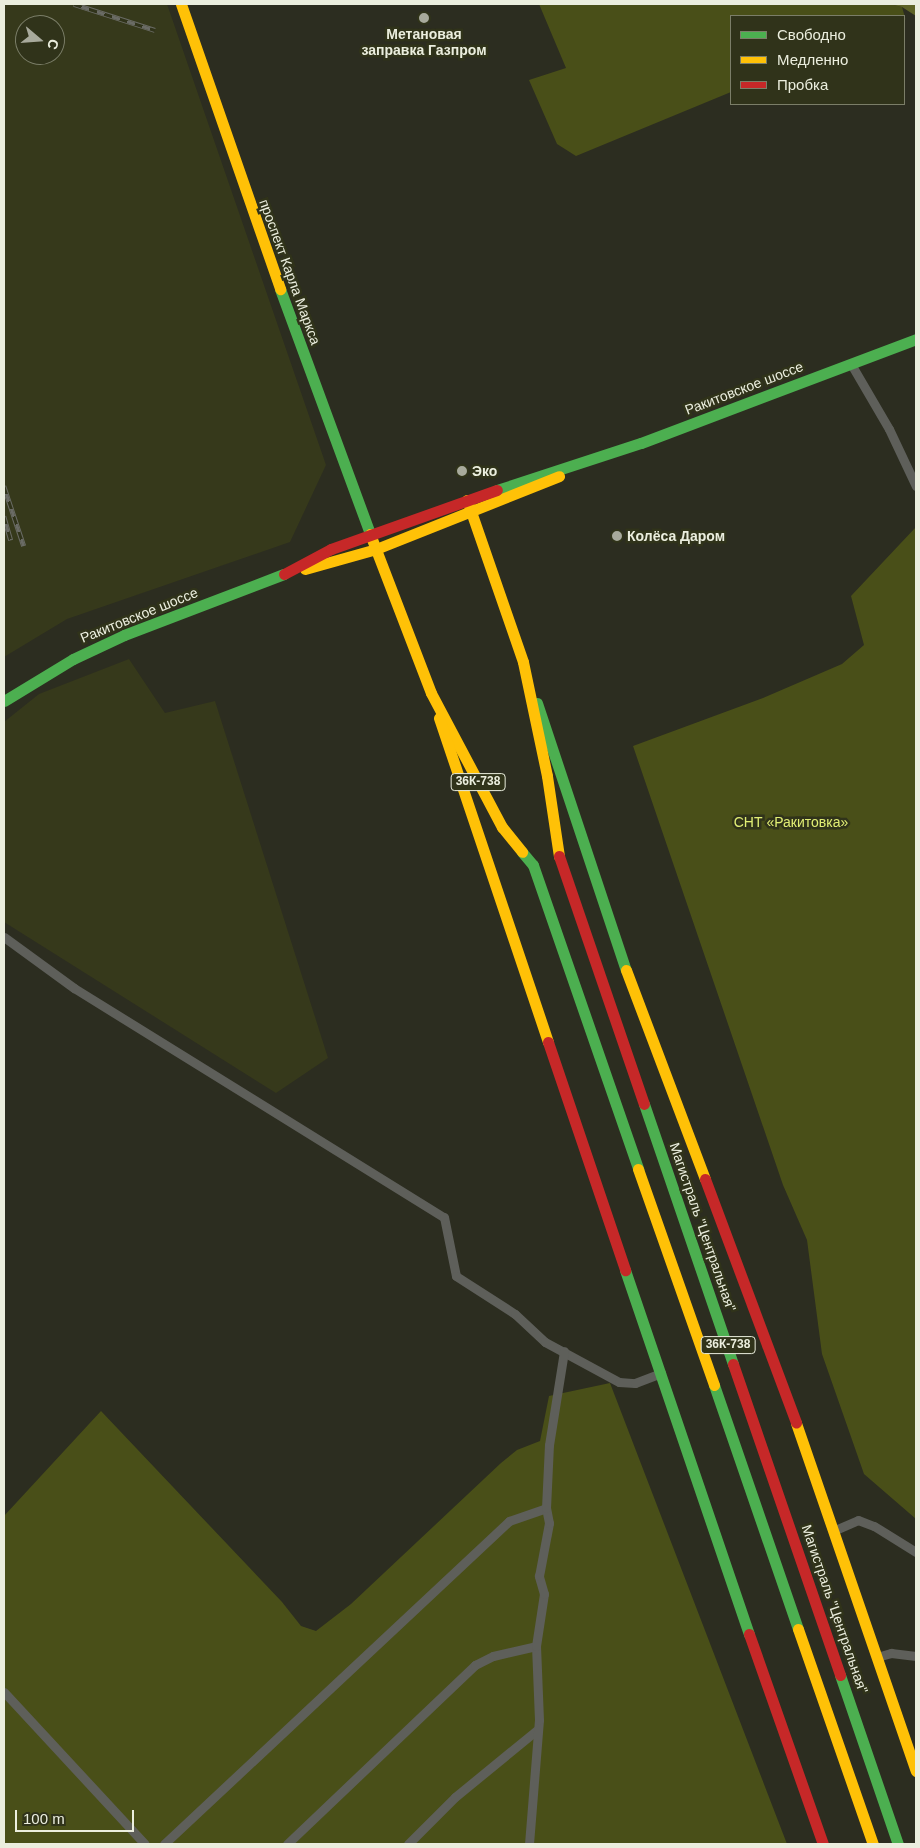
<!DOCTYPE html>
<meta charset="utf-8">
<style>
body{margin:0}
#map{position:relative;width:920px;height:1848px;overflow:hidden;background:#2c2d20;font-family:Arial,sans-serif}
div>[style]{position:absolute}
.built>*{inset:0;background:#36391b}
.green>*{inset:0;background:#494f18}
.forest>*{inset:0;background:#5e6325}
.street>*{height:9px;margin:-4.5px;padding:0 4.5px;transform-origin:4.5px;border-radius:4.5px;background:#5e5f5a}
.fast>*{height:11px;margin:-5.5px;padding:0 5.5px;transform-origin:5.5px;border-radius:5.5px;background:#4caf50}
.slow>*{height:11px;margin:-5.5px;padding:0 5.5px;transform-origin:5.5px;border-radius:5.5px;background:#ffc107}
.jam>*{height:11px;margin:-5.5px;padding:0 5.5px;transform-origin:5.5px;border-radius:5.5px;background:#c62828}
.rail>*{height:4.5px;margin-top:-2.25px;transform-origin:0;background:repeating-linear-gradient(90deg,#30331a 0 8px,#6a6b65 0 16px);box-sizing:border-box;border-block:1px solid #6a6b65}
.dots>*{width:14px;height:14px;translate:-50% -50%;box-sizing:border-box;border:2px solid #30331a;border-radius:50%}
span{translate:-50% -50%;white-space:nowrap;text-align:center;line-height:1.15;-webkit-text-stroke:5px #30331a;paint-order:stroke}
.shield-label span{padding:1px 4px;background:#30331a;border:1px solid;border-radius:4px;-webkit-text-stroke-width:0}
.shield-label{font-size:12px;color:#ebeede;font-weight:700}
.poi-label{font-size:14px;color:#ebeede;font-weight:700}
.left{translate:0 -50%;text-align:left}
.street-label{font-size:14px;color:#ebeede}
.park-label{font-size:14px;color:#e1ee74}
.frame{position:absolute;inset:0;border:5px solid #ebeede;pointer-events:none}
.legend{position:absolute;left:730px;top:15px;width:175px;height:90px;box-sizing:border-box;background:#30331a;border:1px solid #7b7e68;margin:0;padding:6px 9px;list-style:none;font-size:15px;color:#ebeede}
.legend li{display:flex;align-items:center;gap:10px;height:25px}
.legend b{width:25px;border:1px solid #7b7e68}
.north{position:absolute;left:15px;top:15px;width:50px;height:50px;box-sizing:border-box;background:#30331a;border:1px solid #7b7e68;border-radius:50%;rotate:108deg;font-size:14px;font-weight:700;line-height:20px;text-align:center;color:#ebeede}
.north::after{content:'';display:block;margin:auto;width:18px;height:22px;background:#a8aa9c;clip-path:polygon(50% 0,100% 100%,50% 72%,0 100%)}
.scale{position:absolute;left:15px;top:1810px;width:119px;height:22px;box-sizing:border-box;border:2px solid #ebeede;border-top:0;padding-left:6px;font-size:15px;line-height:18px;white-space:nowrap;color:#ebeede;-webkit-text-stroke:4px #30331a;paint-order:stroke}
</style>
<div id="map">
<div class="built">
<i style="clip-path:polygon(evenodd,4px 4px,167px 4px,326px 465px,290px 542px,67px 619px,4px 657px,4px 4px,25px 25px,55px 25px,55px 55px,25px 55px,25px 25px)"></i>
<i style="clip-path:polygon(129px 659px,165px 713px,215px 701px,328px 1058px,276px 1093px,4px 922px,4px 722px,39px 694px)"></i>
</div>
<div class="green">
<i style="clip-path:polygon(539px 4px,890px 4px,902px 7px,906px 21px,904px 16px,731px 16px,731px 92px,576px 156px,557px 144px,529px 80px,566px 68px)"></i>
<i style="clip-path:polygon(916px 527px,916px 1519px,864px 1474px,822px 1354px,807px 1240px,783px 1185px,633px 746px,763px 698px,842px 664px,864px 645px,851px 596px)"></i>
<i style="clip-path:polygon(610px 1383px,787px 1844px,4px 1844px,4px 1516px,101px 1411px,282px 1602px,301px 1626px,316px 1631px,351px 1604px,501px 1463px,517px 1450px,540px 1441px,549px 1396px)"></i>
</div>
<div class="forest">
<i style="clip-path:polygon(890px 4px,916px 4px,916px 16px,902px 7px)"></i>
</div>
<div class="street">
<i style="left:851px;top:364px;width:75px;rotate:59.7deg"></i>
<i style="left:889px;top:429px;width:63px;rotate:64.7deg"></i>
<i style="left:4px;top:937px;width:87px;rotate:36.1deg"></i>
<i style="left:74px;top:988px;width:435px;rotate:31.8deg"></i>
<i style="left:444px;top:1217px;width:60px;rotate:78.5deg"></i>
<i style="left:456px;top:1276px;width:70px;rotate:32.8deg"></i>
<i style="left:515px;top:1314px;width:41px;rotate:43deg"></i>
<i style="left:545px;top:1342px;width:84px;rotate:28.4deg"></i>
<i style="left:619px;top:1382px;width:16px;rotate:4deg"></i>
<i style="left:635px;top:1383px;width:28px;rotate:-21deg"></i>
<i style="left:835px;top:1530px;width:25px;rotate:-23deg"></i>
<i style="left:858px;top:1520px;width:17px;rotate:21deg"></i>
<i style="left:874px;top:1526px;width:49px;rotate:31.8deg"></i>
<i style="left:877px;top:1657px;width:15px;rotate:-16deg"></i>
<i style="left:891px;top:1653px;width:25px;rotate:7deg"></i>
<i style="left:4px;top:1692px;width:207px;rotate:47.2deg"></i>
<i style="left:164px;top:1844px;width:473px;rotate:-43.1deg"></i>
<i style="left:509px;top:1521px;width:39px;rotate:-19deg"></i>
<i style="left:287px;top:1844px;width:260px;rotate:-43.6deg"></i>
<i style="left:475px;top:1665px;width:20px;rotate:-27deg"></i>
<i style="left:493px;top:1656px;width:44px;rotate:-13.1deg"></i>
<i style="left:408px;top:1844px;width:66px;rotate:-45deg"></i>
<i style="left:455px;top:1797px;width:106px;rotate:-39.3deg"></i>
<i style="left:529px;top:1844px;width:124px;rotate:-85.4deg"></i>
<i style="left:539px;top:1720px;width:74px;rotate:-92.3deg"></i>
<i style="left:536px;top:1646px;width:53px;rotate:-81.3deg"></i>
<i style="left:544px;top:1594px;width:19px;rotate:-106deg"></i>
<i style="left:539px;top:1576px;width:54px;rotate:-79.3deg"></i>
<i style="left:549px;top:1523px;width:15px;rotate:-101deg"></i>
<i style="left:546px;top:1508px;width:63px;rotate:-87.3deg"></i>
<i style="left:549px;top:1445px;width:95px;rotate:-80.9deg"></i>
</div>
<div class="fast">
<i style="left:280px;top:289px;width:261px;rotate:69.8deg"></i>
<i style="left:497px;top:490px;width:151px;rotate:-18.1deg"></i>
<i style="left:641px;top:443px;width:294px;rotate:-20.7deg"></i>
<i style="left:4px;top:701px;width:81px;rotate:-31.3deg"></i>
<i style="left:73px;top:659px;width:56px;rotate:-25.2deg"></i>
<i style="left:124px;top:635px;width:171px;rotate:-20.9deg"></i>
<i style="left:537px;top:703px;width:281px;rotate:71.6deg"></i>
<i style="left:522px;top:852px;width:17px;rotate:50deg"></i>
<i style="left:533px;top:865px;width:322px;rotate:70.9deg"></i>
<i style="left:644px;top:1104px;width:275px;rotate:71.1deg"></i>
<i style="left:625px;top:1270px;width:385px;rotate:71.2deg"></i>
<i style="left:714px;top:1385px;width:258px;rotate:71deg"></i>
<i style="left:840px;top:1675px;width:179px;rotate:71.1deg"></i>
</div>
<div class="slow">
<i style="left:181px;top:4px;width:302px;rotate:70.8deg"></i>
<i style="left:467px;top:500px;width:171px;rotate:70.9deg"></i>
<i style="left:523px;top:662px;width:116px;rotate:78.1deg"></i>
<i style="left:547px;top:776px;width:81px;rotate:81.5deg"></i>
<i style="left:370px;top:534px;width:170px;rotate:69deg"></i>
<i style="left:431px;top:693px;width:152px;rotate:62.1deg"></i>
<i style="left:502px;top:827px;width:32px;rotate:51deg"></i>
<i style="left:305px;top:569px;width:74px;rotate:-15.7deg"></i>
<i style="left:376px;top:549px;width:197px;rotate:-21.7deg"></i>
<i style="left:439px;top:718px;width:342px;rotate:71.4deg"></i>
<i style="left:626px;top:970px;width:223px;rotate:69.3deg"></i>
<i style="left:638px;top:1169px;width:229px;rotate:70.6deg"></i>
<i style="left:796px;top:1423px;width:368px;rotate:71deg"></i>
<i style="left:798px;top:1629px;width:228px;rotate:70.8deg"></i>
</div>
<div class="jam">
<i style="left:284px;top:574px;width:53px;rotate:-28deg"></i>
<i style="left:331px;top:549px;width:176px;rotate:-19.6deg"></i>
<i style="left:559px;top:856px;width:262px;rotate:71.1deg"></i>
<i style="left:548px;top:1042px;width:241px;rotate:71.3deg"></i>
<i style="left:705px;top:1179px;width:260px;rotate:69.5deg"></i>
<i style="left:733px;top:1364px;width:329px;rotate:71deg"></i>
<i style="left:749px;top:1634px;width:223px;rotate:70.6deg"></i>
</div>
<div class="rail">
<i style="left:74px;top:4px;width:85px;rotate:17.8deg"></i>
<i style="left:4px;top:486px;width:63px;rotate:71.6deg"></i>
<i style="left:4px;top:516px;width:25px;rotate:74deg"></i>
</div>
<div class="dots">
<i style="left:424px;top:18px;background:#a8aa9c"></i>
<i style="left:462px;top:471px;background:#a8aa9c"></i>
<i style="left:617px;top:536px;background:#a8aa9c"></i>
</div>
<div class="shield-label">
<span style="left:478px;top:782px">36К-738</span>
<span style="left:728px;top:1345px">36К-738</span>
</div>
<div class="poi-label">
<span style="left:424px;top:42px">Метановая<br>заправка Газпром</span>
<span class="left" style="left:472px;top:471px">Эко</span>
<span class="left" style="left:627px;top:536px">Колёса Даром</span>
</div>
<div class="street-label">
<span style="left:290px;top:272px;rotate:70deg">проспект Карла Маркса</span>
<span style="left:744px;top:388px;rotate:-21deg">Ракитовское шоссе</span>
<span style="left:139px;top:615px;rotate:-22deg">Ракитовское шоссе</span>
<span style="left:703px;top:1227px;rotate:71deg">Магистраль "Центральная"</span>
<span style="left:835px;top:1609px;rotate:71deg">Магистраль "Центральная"</span>
</div>
<div class="park-label">
<span style="left:791px;top:822px">СНТ «Ракитовка»</span>
</div>
<div class="frame"></div>
<ul class="legend">
<li><b style="height:6px;background:#4caf50"></b>Свободно</li>
<li><b style="height:6px;background:#ffc107"></b>Медленно</li>
<li><b style="height:6px;background:#c62828"></b>Пробка</li>
</ul>
<div class="north">С</div>
<div class="scale">100 m</div>
</div>
